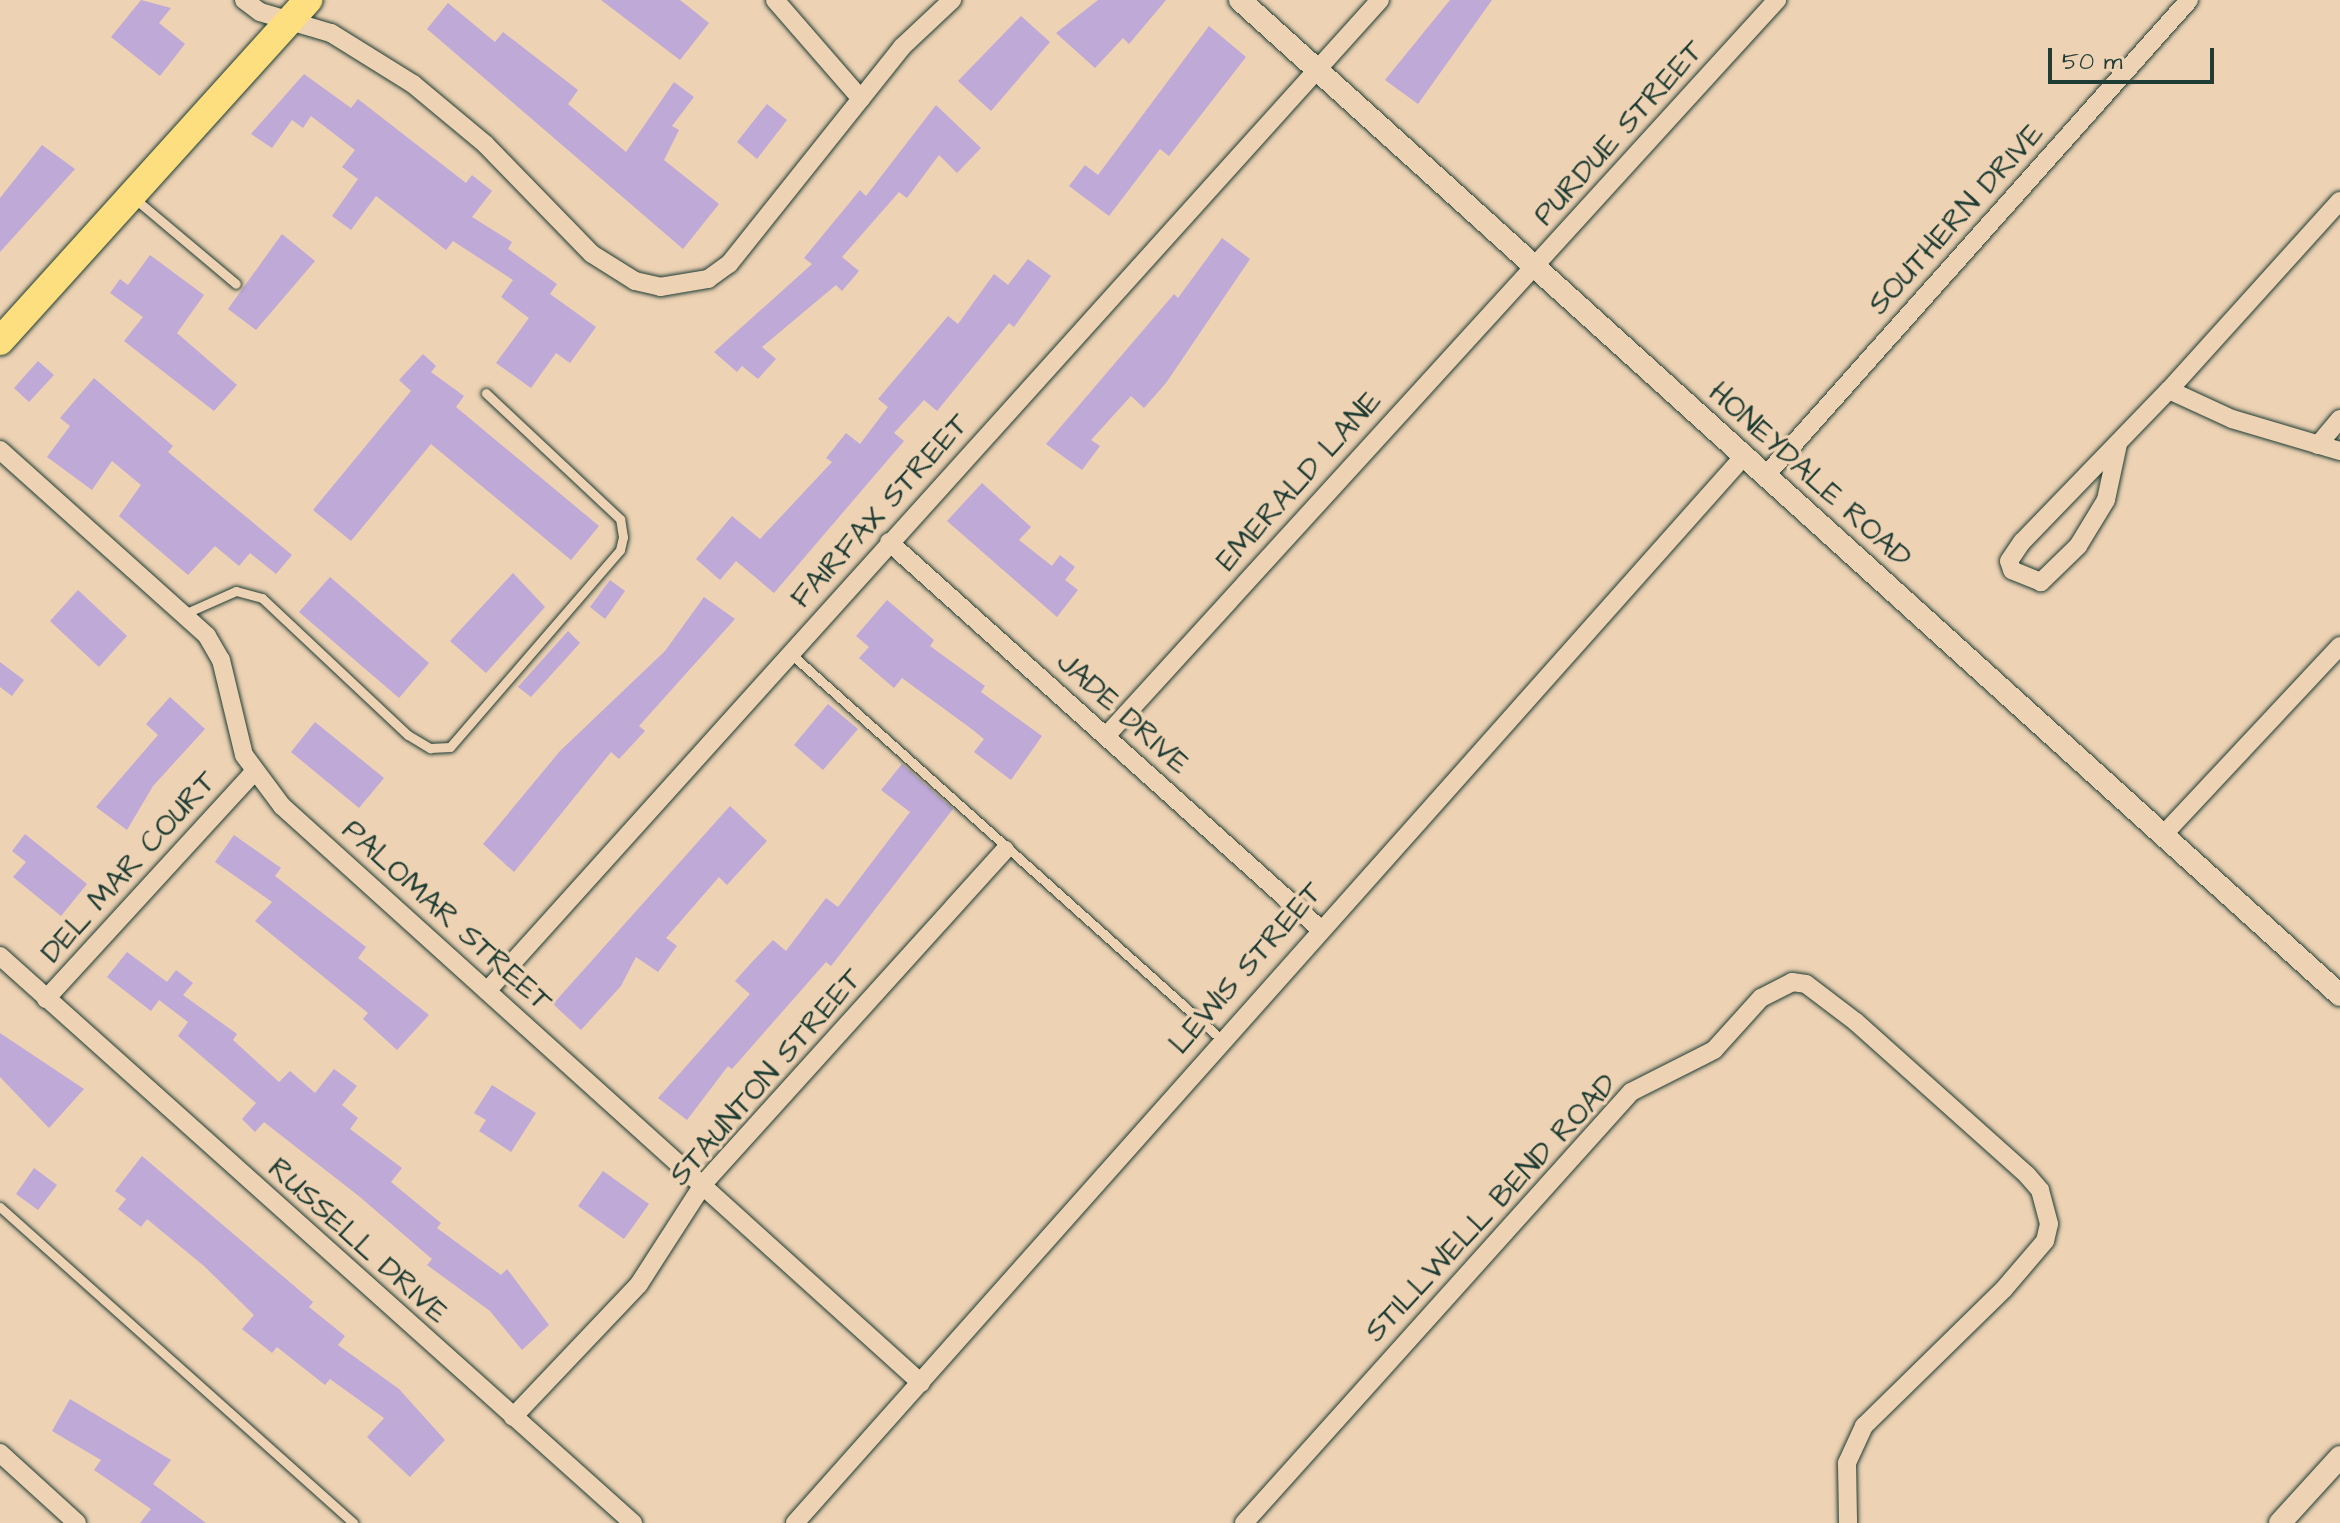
<!DOCTYPE html>
<style>
body{margin:0}
#map{position:relative;width:2340px;height:1523px;overflow:hidden;background:#edd2b4;font-family:"Architects Daughter",sans-serif}
div>[style]{position:absolute}
.building>*{inset:0;background:#bfa9d7}
.roads{filter:drop-shadow(0 0 2px #1f3d34) drop-shadow(0 0 2px #1f3d34)}
.service>*{height:9px;margin:-4.5px;padding:0 4.5px;transform-origin:4.5px;border-radius:4.5px;background:#edd2b4}
.minor>*{height:18px;margin:-9px;padding:0 9px;transform-origin:9px;border-radius:9px;background:#edd2b4}
.tertiary>*{height:22px;margin:-11px;padding:0 11px;transform-origin:11px;border-radius:11px;background:#edd2b4}
.primary>*{height:28px;margin:-14px;padding:0 14px;transform-origin:14px;border-radius:14px;background:#fddf80}
span{translate:-50% -50%;white-space:nowrap;text-align:center;line-height:1.15;-webkit-text-stroke:7px #edd2b4;paint-order:stroke}
.street-label{font-size:30px;color:#1f3d34}
.scale{position:absolute;left:2048px;top:48px;width:166px;height:36px;box-sizing:border-box;border:4px solid #1f3d34;border-top:0;padding-left:10px;font-size:24px;line-height:28px;white-space:nowrap;color:#1f3d34;-webkit-text-stroke:6px #edd2b4;paint-order:stroke}
</style>
<div id="map">
<div class="building">
<i style="clip-path:polygon(141px 0,171px 8px,159px 23px,185px 44px,160px 76px,111px 37px)"></i>
<i style="clip-path:polygon(601px 0,680px 0,709px 23px,680px 60px)"></i>
<i style="clip-path:polygon(1098px 0,1166px 0,1129px 44px,1123px 38px,1095px 68px,1056px 33px)"></i>
<i style="clip-path:polygon(1450px 0,1492px 0,1418px 104px,1385px 80px)"></i>
<i style="clip-path:polygon(448px 3px,495px 42px,503px 32px,578px 90px,568px 104px,626px 152px,674px 82px,694px 97px,672px 126px,679px 130px,664px 160px,719px 204px,683px 249px,427px 29px)"></i>
<i style="clip-path:polygon(1021px 16px,1050px 42px,991px 111px,958px 81px)"></i>
<i style="clip-path:polygon(1209px 26px,1246px 57px,1169px 156px,1160px 149px,1109px 216px,1069px 186px,1085px 165px,1098px 175px)"></i>
<i style="clip-path:polygon(304px 74px,351px 108px,358px 99px,466px 183px,472px 175px,492px 191px,472px 217px,512px 242px,508px 249px,557px 284px,550px 294px,596px 327px,570px 363px,556px 353px,531px 388px,496px 363px,529px 318px,501px 297px,513px 280px,453px 241px,446px 250px,376px 196px,351px 230px,332px 216px,358px 179px,342px 167px,355px 150px,311px 116px,303px 128px,292px 120px,272px 148px,251px 134px)"></i>
<i style="clip-path:polygon(767px 104px,787px 120px,757px 159px,737px 142px)"></i>
<i style="clip-path:polygon(936px 105px,981px 148px,957px 173px,939px 155px,907px 198px,899px 192px,842px 257px,859px 271px,842px 291px,836px 285px,762px 347px,776px 359px,758px 379px,742px 366px,737px 372px,714px 352px,812px 264px,804px 258px,860px 190px,866px 196px)"></i>
<i style="clip-path:polygon(42px 145px,75px 169px,0 252px,0 198px)"></i>
<i style="clip-path:polygon(282px 234px,315px 261px,256px 330px,228px 309px)"></i>
<i style="clip-path:polygon(1222px 238px,1250px 259px,1166px 383px,1144px 408px,1131px 396px,1091px 440px,1100px 446px,1082px 470px,1046px 444px,1174px 294px,1178px 298px)"></i>
<i style="clip-path:polygon(150px 255px,204px 295px,177px 333px,237px 385px,214px 411px,124px 341px,143px 317px,110px 293px,120px 279px,128px 285px)"></i>
<i style="clip-path:polygon(1028px 259px,1051px 276px,1014px 327px,1009px 323px,937px 411px,924px 400px,894px 433px,904px 441px,774px 593px,736px 561px,720px 580px,696px 559px,732px 516px,760px 539px,832px 462px,826px 458px,846px 433px,860px 444px,888px 407px,878px 399px,948px 316px,958px 324px,994px 274px,1008px 285px)"></i>
<i style="clip-path:polygon(423px 354px,436px 366px,431px 372px,464px 396px,456px 407px,599px 526px,571px 560px,431px 444px,351px 541px,313px 510px,411px 391px,399px 380px)"></i>
<i style="clip-path:polygon(38px 361px,54px 375px,29px 402px,14px 388px)"></i>
<i style="clip-path:polygon(94px 378px,173px 446px,168px 452px,292px 555px,276px 574px,250px 553px,239px 566px,215px 546px,188px 575px,119px 516px,141px 485px,112px 461px,92px 490px,47px 457px,70px 426px,60px 418px)"></i>
<i style="clip-path:polygon(982px 483px,1031px 527px,1019px 540px,1052px 566px,1060px 555px,1075px 567px,1065px 580px,1078px 590px,1057px 617px,947px 521px)"></i>
<i style="clip-path:polygon(513px 573px,545px 607px,486px 673px,450px 641px)"></i>
<i style="clip-path:polygon(330px 577px,429px 663px,399px 698px,299px 612px)"></i>
<i style="clip-path:polygon(610px 580px,625px 591px,605px 619px,590px 607px)"></i>
<i style="clip-path:polygon(78px 590px,127px 636px,99px 667px,50px 621px)"></i>
<i style="clip-path:polygon(704px 597px,735px 619px,639px 726px,645px 731px,619px 759px,611px 752px,514px 872px,483px 844px,560px 751px,665px 651px)"></i>
<i style="clip-path:polygon(887px 600px,934px 640px,930px 646px,985px 686px,981px 692px,1042px 736px,1011px 780px,974px 752px,984px 739px,973px 730px,902px 678px,894px 688px,859px 658px,869px 647px,856px 636px)"></i>
<i style="clip-path:polygon(568px 631px,580px 643px,531px 697px,518px 687px)"></i>
<i style="clip-path:polygon(0 662px,24px 680px,12px 696px,0 687px)"></i>
<i style="clip-path:polygon(170px 697px,205px 729px,153px 786px,127px 830px,96px 807px,158px 735px,146px 724px)"></i>
<i style="clip-path:polygon(828px 704px,858px 729px,823px 770px,794px 745px)"></i>
<i style="clip-path:polygon(315px 722px,384px 778px,359px 808px,291px 752px)"></i>
<i style="clip-path:polygon(902px 764px,953px 809px,831px 966px,826px 962px,732px 1069px,728px 1066px,687px 1120px,658px 1098px,750px 994px,735px 981px,752px 962px,773px 940px,786px 951px,826px 898px,838px 907px,910px 812px,881px 790px)"></i>
<i style="clip-path:polygon(730px 806px,767px 841px,727px 885px,719px 877px,666px 938px,677px 946px,658px 972px,636px 957px,621px 986px,581px 1030px,553px 1004px)"></i>
<i style="clip-path:polygon(25px 834px,87px 884px,61px 916px,13px 877px,26px 862px,12px 851px)"></i>
<i style="clip-path:polygon(234px 835px,281px 868px,275px 876px,366px 947px,358px 958px,429px 1015px,397px 1050px,363px 1019px,368px 1013px,255px 921px,272px 902px,215px 862px)"></i>
<i style="clip-path:polygon(127px 952px,167px 982px,176px 970px,193px 983px,183px 995px,237px 1034px,233px 1040px,279px 1082px,290px 1071px,315px 1093px,334px 1069px,357px 1086px,342px 1105px,358px 1118px,350px 1129px,402px 1168px,391px 1182px,441px 1223px,437px 1228px,501px 1275px,507px 1269px,549px 1325px,522px 1350px,490px 1311px,427px 1265px,432px 1259px,360px 1197px,264px 1122px,255px 1132px,242px 1119px,256px 1103px,178px 1036px,188px 1022px,159px 1000px,151px 1011px,107px 977px)"></i>
<i style="clip-path:polygon(0 1033px,84px 1089px,49px 1128px,0 1077px)"></i>
<i style="clip-path:polygon(492px 1085px,536px 1113px,511px 1152px,479px 1131px,486px 1120px,474px 1113px)"></i>
<i style="clip-path:polygon(142px 1156px,313px 1302px,309px 1307px,345px 1336px,338px 1345px,399px 1389px,445px 1440px,410px 1477px,367px 1437px,384px 1418px,330px 1379px,325px 1385px,277px 1347px,272px 1353px,242px 1329px,254px 1315px,204px 1266px,147px 1219px,141px 1227px,118px 1209px,126px 1199px,115px 1191px)"></i>
<i style="clip-path:polygon(34px 1168px,57px 1185px,38px 1210px,16px 1194px)"></i>
<i style="clip-path:polygon(603px 1171px,649px 1204px,624px 1239px,578px 1206px)"></i>
<i style="clip-path:polygon(70px 1399px,171px 1460px,153px 1484px,206px 1523px,140px 1523px,151px 1509px,94px 1470px,101px 1460px,52px 1431px)"></i>
</div>
<div class="roads">
<div class="service">
<i style="left:134px;top:198px;width:133px;rotate:40.1deg"></i>
<i style="left:184px;top:614px;width:57px;rotate:-23.9deg"></i>
<i style="left:236px;top:591px;width:27px;rotate:15deg"></i>
<i style="left:262px;top:598px;width:200px;rotate:43.2deg"></i>
<i style="left:408px;top:735px;width:26px;rotate:31deg"></i>
<i style="left:430px;top:748px;width:20px;rotate:-3deg"></i>
<i style="left:450px;top:747px;width:260px;rotate:-49.2deg"></i>
<i style="left:620px;top:550px;width:13px;rotate:-77deg"></i>
<i style="left:623px;top:537px;width:18px;rotate:-99deg"></i>
<i style="left:620px;top:519px;width:184px;rotate:-136.8deg"></i>
<i style="left:790px;top:653px;width:579px;rotate:41.85deg"></i>
<i style="left:0;top:1207px;width:474px;rotate:41.8deg"></i>
</div>
<div class="minor">
<i style="left:244px;top:0;width:20px;rotate:37deg"></i>
<i style="left:260px;top:12px;width:74px;rotate:16.5deg"></i>
<i style="left:331px;top:33px;width:97px;rotate:31.9deg"></i>
<i style="left:413px;top:84px;width:94px;rotate:39.8deg"></i>
<i style="left:485px;top:144px;width:153px;rotate:45.8deg"></i>
<i style="left:592px;top:254px;width:51px;rotate:32.1deg"></i>
<i style="left:635px;top:281px;width:26px;rotate:13deg"></i>
<i style="left:660px;top:287px;width:49px;rotate:-9.5deg"></i>
<i style="left:708px;top:279px;width:26px;rotate:-36deg"></i>
<i style="left:729px;top:264px;width:278px;rotate:-51.4deg"></i>
<i style="left:902px;top:47px;width:69px;rotate:-43.2deg"></i>
<i style="left:775px;top:0;width:131px;rotate:49deg"></i>
<i style="left:2169px;top:390px;width:255px;rotate:-47.9deg"></i>
<i style="left:2118px;top:444px;width:57px;rotate:102.1deg"></i>
<i style="left:2106px;top:500px;width:54px;rotate:121.3deg"></i>
<i style="left:2078px;top:546px;width:52px;rotate:135.8deg"></i>
<i style="left:2041px;top:582px;width:31px;rotate:-158deg"></i>
<i style="left:2012px;top:570px;width:9px;rotate:-108deg"></i>
<i style="left:2009px;top:561px;width:23px;rotate:-56deg"></i>
<i style="left:2022px;top:542px;width:211px;rotate:-46deg"></i>
<i style="left:2169px;top:390px;width:69px;rotate:24.7deg"></i>
<i style="left:2232px;top:419px;width:113px;rotate:16.5deg"></i>
<i style="left:2318px;top:445px;width:34px;rotate:-50deg"></i>
<i style="left:0;top:450px;width:278px;rotate:41.9deg"></i>
<i style="left:207px;top:636px;width:28px;rotate:60deg"></i>
<i style="left:221px;top:660px;width:98px;rotate:76.4deg"></i>
<i style="left:244px;top:755px;width:64px;rotate:53.3deg"></i>
<i style="left:282px;top:806px;width:861px;rotate:42.08deg"></i>
<i style="left:1766px;top:475px;width:636px;rotate:-48.31deg"></i>
<i style="left:889px;top:542px;width:576px;rotate:41.91deg"></i>
<i style="left:1107px;top:735px;width:995px;rotate:-47.65deg"></i>
<i style="left:2163px;top:835px;width:259px;rotate:-46.9deg"></i>
<i style="left:0;top:956px;width:850px;rotate:41.85deg"></i>
<i style="left:487px;top:991px;width:1334px;rotate:-47.98deg"></i>
<i style="left:46px;top:999px;width:308px;rotate:-47.5deg"></i>
<i style="left:513px;top:1417px;width:183px;rotate:-46.5deg"></i>
<i style="left:639px;top:1284px;width:120px;rotate:-57.2deg"></i>
<i style="left:704px;top:1183px;width:449px;rotate:-47.9deg"></i>
<i style="left:0;top:1453px;width:104px;rotate:42.3deg"></i>
<i style="left:795px;top:1523px;width:1428px;rotate:-48.35deg"></i>
<i style="left:1244px;top:1523px;width:579px;rotate:-48.08deg"></i>
<i style="left:1631px;top:1092px;width:93px;rotate:-26.8deg"></i>
<i style="left:1714px;top:1050px;width:70px;rotate:-47.9deg"></i>
<i style="left:1761px;top:998px;width:35px;rotate:-27deg"></i>
<i style="left:1792px;top:982px;width:14px;rotate:8deg"></i>
<i style="left:1806px;top:984px;width:63px;rotate:37.2deg"></i>
<i style="left:1856px;top:1022px;width:229px;rotate:41.8deg"></i>
<i style="left:2027px;top:1175px;width:20px;rotate:49deg"></i>
<i style="left:2040px;top:1190px;width:35px;rotate:75deg"></i>
<i style="left:2049px;top:1224px;width:17px;rotate:103deg"></i>
<i style="left:2045px;top:1241px;width:63px;rotate:130.5deg"></i>
<i style="left:2004px;top:1289px;width:196px;rotate:135.6deg"></i>
<i style="left:1864px;top:1426px;width:41px;rotate:114.7deg"></i>
<i style="left:1847px;top:1463px;width:60px;rotate:89deg"></i>
</div>
<div class="tertiary">
<i style="left:1240px;top:0;width:1483px;rotate:42.13deg"></i>
<i style="left:2280px;top:1523px;width:89px;rotate:-47.7deg"></i>
</div>
<div class="primary">
<i style="left:0;top:341px;width:460px;rotate:-47.9deg"></i>
</div>
</div>
<div class="street-label">
<span style="left:1619px;top:133px;rotate:-48deg">PURDUE STREET</span>
<span style="left:1956px;top:219px;rotate:-48deg">SOUTHERN DRIVE</span>
<span style="left:1810px;top:475px;rotate:42deg">HONEYDALE ROAD</span>
<span style="left:1299px;top:481px;rotate:-48deg">EMERALD LANE</span>
<span style="left:880px;top:511px;rotate:-48deg">FAIRFAX STREET</span>
<span style="left:1123px;top:713px;rotate:42deg">JADE DRIVE</span>
<span style="left:129px;top:867px;rotate:-48deg">DEL MAR COURT</span>
<span style="left:447px;top:916px;rotate:42deg">PALOMAR STREET</span>
<span style="left:1246px;top:968px;rotate:-49deg">LEWIS STREET</span>
<span style="left:766px;top:1077px;rotate:-49deg">STAUNTON STREET</span>
<span style="left:1491px;top:1208px;rotate:-47deg">STILLWELL BEND ROAD</span>
<span style="left:358px;top:1241px;rotate:42deg">RUSSELL DRIVE</span>
</div>
<div class="scale">50 m</div>
</div>
